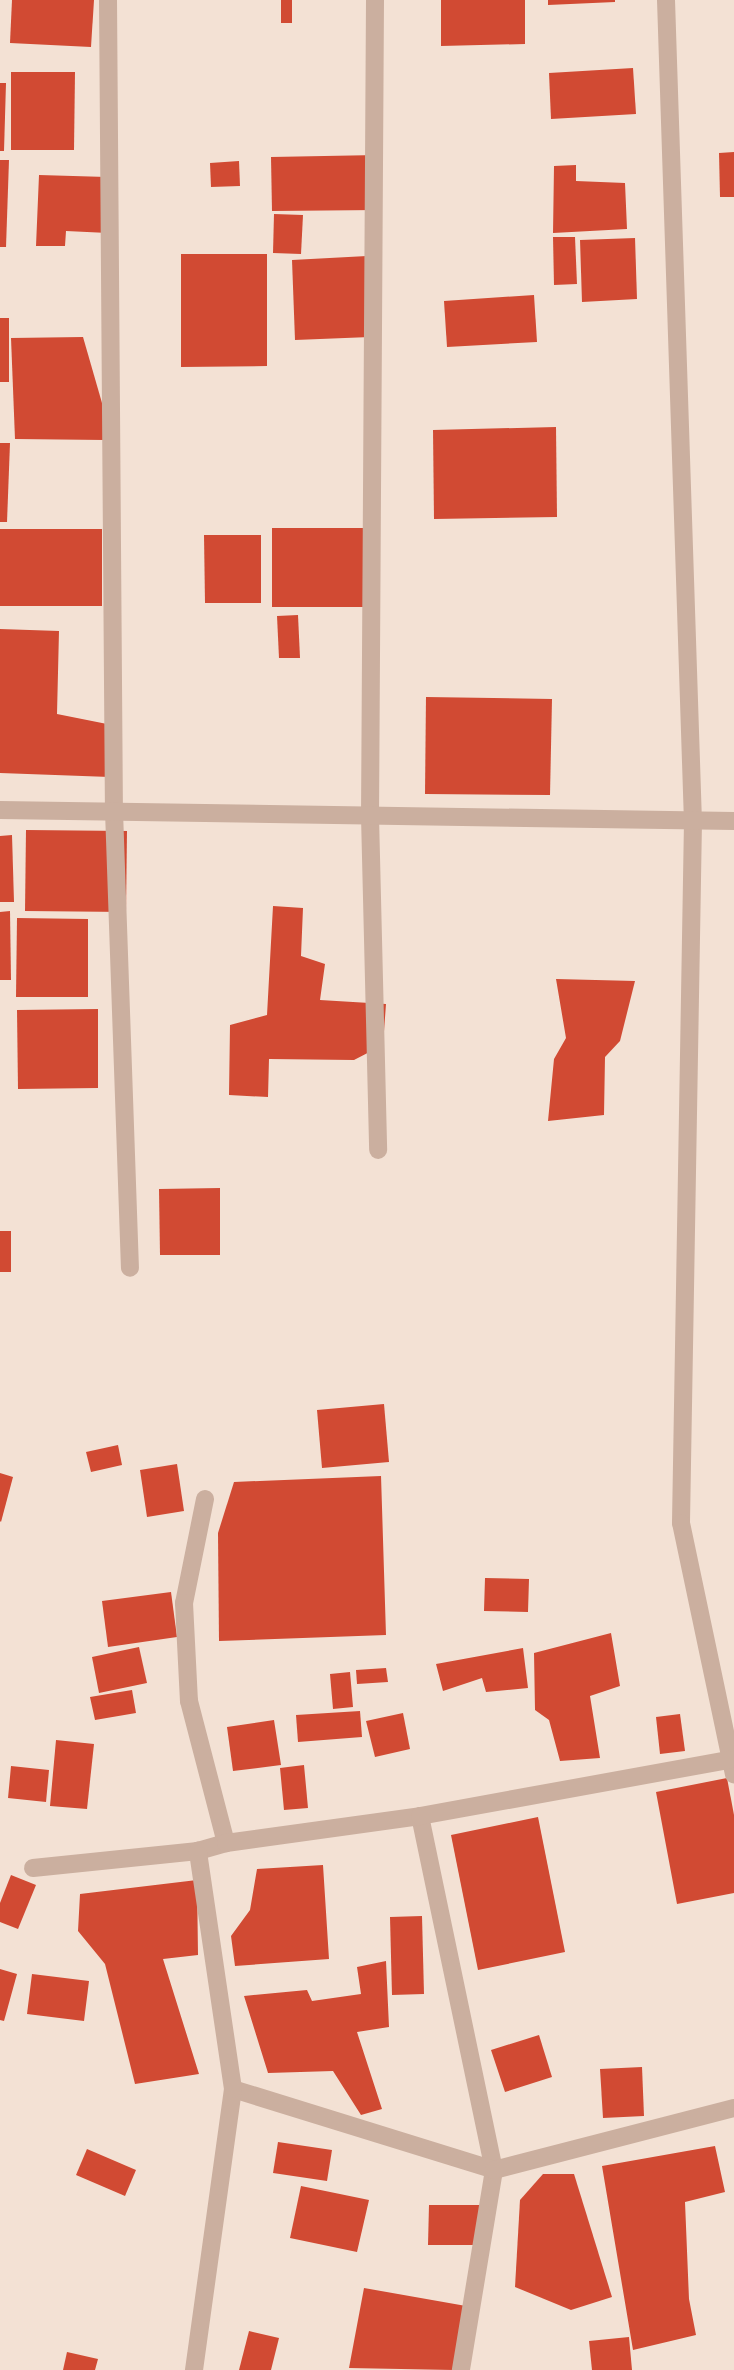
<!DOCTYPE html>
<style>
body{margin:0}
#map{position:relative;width:734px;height:2370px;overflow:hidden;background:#f3e1d4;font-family:"Public Sans",sans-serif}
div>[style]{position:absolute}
.building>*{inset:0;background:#d14a33}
.minor>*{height:18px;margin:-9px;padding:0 9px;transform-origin:9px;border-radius:9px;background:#cbaf9f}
span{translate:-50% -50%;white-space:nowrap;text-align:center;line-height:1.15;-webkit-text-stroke:6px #faece0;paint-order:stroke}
</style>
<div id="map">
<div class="building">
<i style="clip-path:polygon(12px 0,94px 0,91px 47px,10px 43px)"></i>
<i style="clip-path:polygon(281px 0,292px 0,292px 23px,281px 23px)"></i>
<i style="clip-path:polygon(441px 0,525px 0,525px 44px,441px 46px)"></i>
<i style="clip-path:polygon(548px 0,615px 0,615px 2px,548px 5px)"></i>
<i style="clip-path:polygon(633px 68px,636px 114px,551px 119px,549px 73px)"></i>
<i style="clip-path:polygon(11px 72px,75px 72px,74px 150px,11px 150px)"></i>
<i style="clip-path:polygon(0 83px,6px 83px,4px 151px,0 151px)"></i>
<i style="clip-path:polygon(734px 152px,734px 197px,720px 197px,719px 153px)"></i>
<i style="clip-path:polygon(378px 155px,378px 210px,272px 211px,271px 157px)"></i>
<i style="clip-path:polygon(0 160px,9px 160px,6px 247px,0 247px)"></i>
<i style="clip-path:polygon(239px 161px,240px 186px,211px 187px,210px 163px)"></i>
<i style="clip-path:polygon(576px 165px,576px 181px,625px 183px,627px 229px,553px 233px,554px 166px)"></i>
<i style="clip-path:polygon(39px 175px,107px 177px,108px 233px,66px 231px,65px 246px,36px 246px)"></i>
<i style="clip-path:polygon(274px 214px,303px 215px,301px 254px,273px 253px)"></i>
<i style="clip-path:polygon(553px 237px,575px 237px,577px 284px,554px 285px)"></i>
<i style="clip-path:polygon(635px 238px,637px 299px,582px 302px,580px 240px)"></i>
<i style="clip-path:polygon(181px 254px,267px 254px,267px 366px,181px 367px)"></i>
<i style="clip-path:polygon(367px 256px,370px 337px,295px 340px,292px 260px)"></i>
<i style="clip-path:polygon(534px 295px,537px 342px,447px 347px,444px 301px)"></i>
<i style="clip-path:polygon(0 318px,9px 318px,9px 382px,0 382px)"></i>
<i style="clip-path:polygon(83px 337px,102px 403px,105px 440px,15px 439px,11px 338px)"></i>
<i style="clip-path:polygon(556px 427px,557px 517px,434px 519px,433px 430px)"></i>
<i style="clip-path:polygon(0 443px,10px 443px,7px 522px,0 522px)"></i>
<i style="clip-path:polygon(272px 528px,372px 528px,372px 607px,272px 607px)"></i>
<i style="clip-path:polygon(0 529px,102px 529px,102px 606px,0 606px)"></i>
<i style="clip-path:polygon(204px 535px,261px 535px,261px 603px,205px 603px)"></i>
<i style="clip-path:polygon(298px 615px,300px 658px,279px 658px,277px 616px)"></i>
<i style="clip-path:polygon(0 629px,59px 631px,57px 714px,112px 725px,110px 777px,0 773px)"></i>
<i style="clip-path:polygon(426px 697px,552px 699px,550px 795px,425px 794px)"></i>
<i style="clip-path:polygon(26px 830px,127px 831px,126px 912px,25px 911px)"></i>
<i style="clip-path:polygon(12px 835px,14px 902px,0 902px,0 836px)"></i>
<i style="clip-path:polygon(273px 906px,303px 908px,301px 956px,325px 964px,320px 1000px,386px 1004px,383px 1045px,354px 1060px,269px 1059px,268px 1097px,229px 1095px,230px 1025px,267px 1015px)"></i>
<i style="clip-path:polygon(10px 911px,11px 980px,0 980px,0 912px)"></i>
<i style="clip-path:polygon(17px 918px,88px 919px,88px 997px,16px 997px)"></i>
<i style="clip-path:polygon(556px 979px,635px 981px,620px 1041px,605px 1057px,604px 1115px,548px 1121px,554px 1059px,566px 1038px)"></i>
<i style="clip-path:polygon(98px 1009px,98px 1088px,18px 1089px,17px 1010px)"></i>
<i style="clip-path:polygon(220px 1188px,220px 1255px,160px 1255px,159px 1189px)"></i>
<i style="clip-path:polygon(0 1231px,11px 1231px,11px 1272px,0 1272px)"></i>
<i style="clip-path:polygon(384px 1404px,389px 1462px,322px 1468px,317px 1410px)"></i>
<i style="clip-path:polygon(118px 1445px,122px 1465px,91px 1472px,86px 1452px)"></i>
<i style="clip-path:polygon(177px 1464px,184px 1511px,147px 1517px,140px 1470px)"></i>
<i style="clip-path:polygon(0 1473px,13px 1477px,1px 1522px,0 1521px)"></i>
<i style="clip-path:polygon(381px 1476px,386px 1635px,219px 1641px,218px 1533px,234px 1482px)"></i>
<i style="clip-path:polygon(485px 1578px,529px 1579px,528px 1612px,484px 1611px)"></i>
<i style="clip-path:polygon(171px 1592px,177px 1637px,108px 1647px,102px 1601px)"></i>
<i style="clip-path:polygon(611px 1633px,620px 1686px,590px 1696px,600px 1758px,560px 1761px,549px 1720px,535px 1710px,534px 1653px)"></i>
<i style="clip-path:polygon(139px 1647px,147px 1683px,99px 1693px,92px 1657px)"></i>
<i style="clip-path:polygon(523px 1648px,528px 1688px,486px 1692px,482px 1678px,443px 1691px,436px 1664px)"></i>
<i style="clip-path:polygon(386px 1668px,388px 1682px,357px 1684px,356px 1670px)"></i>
<i style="clip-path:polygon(350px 1672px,353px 1707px,333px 1709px,330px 1674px)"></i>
<i style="clip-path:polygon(132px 1690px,136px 1713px,95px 1720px,90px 1697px)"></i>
<i style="clip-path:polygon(360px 1711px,362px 1737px,298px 1742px,296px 1715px)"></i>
<i style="clip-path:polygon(403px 1713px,410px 1749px,375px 1757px,366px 1721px)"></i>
<i style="clip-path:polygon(680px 1714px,685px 1751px,660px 1754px,656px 1717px)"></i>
<i style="clip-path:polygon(274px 1720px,281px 1765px,233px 1771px,227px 1727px)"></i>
<i style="clip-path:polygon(56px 1740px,94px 1744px,87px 1809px,50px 1806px)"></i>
<i style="clip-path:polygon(304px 1765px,308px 1808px,284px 1810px,280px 1768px)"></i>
<i style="clip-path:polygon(11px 1766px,49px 1770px,46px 1802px,8px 1798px)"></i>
<i style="clip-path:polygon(727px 1778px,734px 1815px,734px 1893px,677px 1904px,656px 1792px)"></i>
<i style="clip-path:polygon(538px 1817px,565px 1952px,478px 1970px,451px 1835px)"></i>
<i style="clip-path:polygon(323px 1865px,329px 1959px,235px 1966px,231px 1936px,250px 1910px,257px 1869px)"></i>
<i style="clip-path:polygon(11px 1875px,36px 1885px,18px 1929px,0 1922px,0 1903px)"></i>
<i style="clip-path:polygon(197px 1880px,198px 1955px,163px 1959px,199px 2074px,135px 2084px,105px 1964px,78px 1931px,80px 1894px)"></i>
<i style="clip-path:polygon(422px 1916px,424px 1994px,392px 1995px,390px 1917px)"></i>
<i style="clip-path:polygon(386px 1961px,389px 2027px,357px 2032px,382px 2109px,361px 2115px,333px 2071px,268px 2073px,244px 1996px,307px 1990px,312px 2001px,361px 1994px,357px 1967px)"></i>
<i style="clip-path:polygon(0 1969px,17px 1974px,4px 2021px,0 2020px)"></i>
<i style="clip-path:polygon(32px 1974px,89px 1981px,84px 2021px,27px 2014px)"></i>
<i style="clip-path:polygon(539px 2035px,552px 2077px,505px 2092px,491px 2050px)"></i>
<i style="clip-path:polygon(642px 2067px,644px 2116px,603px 2118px,600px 2069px)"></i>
<i style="clip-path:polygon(278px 2142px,332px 2150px,327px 2181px,273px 2173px)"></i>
<i style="clip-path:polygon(715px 2146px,725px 2192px,685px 2202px,689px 2299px,696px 2335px,633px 2350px,602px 2166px)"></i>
<i style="clip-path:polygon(87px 2149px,136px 2170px,125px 2196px,76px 2175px)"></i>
<i style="clip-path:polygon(543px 2174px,574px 2174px,612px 2297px,571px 2310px,515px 2287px,520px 2200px)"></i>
<i style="clip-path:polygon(301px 2186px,369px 2200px,357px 2252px,290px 2238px)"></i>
<i style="clip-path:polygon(429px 2205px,480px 2205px,479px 2245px,428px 2245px)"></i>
<i style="clip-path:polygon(364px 2288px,466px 2306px,453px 2370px,349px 2368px)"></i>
<i style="clip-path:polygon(249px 2331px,279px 2338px,271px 2370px,239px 2370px)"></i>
<i style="clip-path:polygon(629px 2337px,632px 2370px,592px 2370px,589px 2341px)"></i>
<i style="clip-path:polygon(67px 2352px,98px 2359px,95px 2370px,63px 2370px)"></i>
</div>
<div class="minor">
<i style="left:108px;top:0;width:811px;rotate:89.58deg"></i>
<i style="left:114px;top:811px;width:457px;rotate:88deg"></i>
<i style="left:375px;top:0;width:816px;rotate:90.35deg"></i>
<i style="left:370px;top:816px;width:334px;rotate:88.6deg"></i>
<i style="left:666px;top:0;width:821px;rotate:88.12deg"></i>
<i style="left:693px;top:821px;width:702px;rotate:90.98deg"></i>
<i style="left:681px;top:1523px;width:257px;rotate:78.1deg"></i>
<i style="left:0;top:810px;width:734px;rotate:0.86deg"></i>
<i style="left:205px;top:1499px;width:106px;rotate:101.4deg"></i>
<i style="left:184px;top:1603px;width:98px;rotate:87.1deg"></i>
<i style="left:189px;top:1701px;width:147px;rotate:75.4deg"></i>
<i style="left:420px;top:1816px;width:362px;rotate:78.2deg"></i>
<i style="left:494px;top:2170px;width:203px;rotate:99.4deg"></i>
<i style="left:33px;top:1868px;width:166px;rotate:-5.9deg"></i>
<i style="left:198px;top:1851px;width:29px;rotate:-16deg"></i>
<i style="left:226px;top:1843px;width:196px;rotate:-7.9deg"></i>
<i style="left:420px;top:1816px;width:314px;rotate:-10.3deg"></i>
<i style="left:233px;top:2089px;width:273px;rotate:17.2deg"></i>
<i style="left:494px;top:2170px;width:248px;rotate:-14.5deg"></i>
<i style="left:194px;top:2370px;width:284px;rotate:-82.1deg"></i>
<i style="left:233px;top:2089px;width:241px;rotate:-98.4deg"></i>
</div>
</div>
